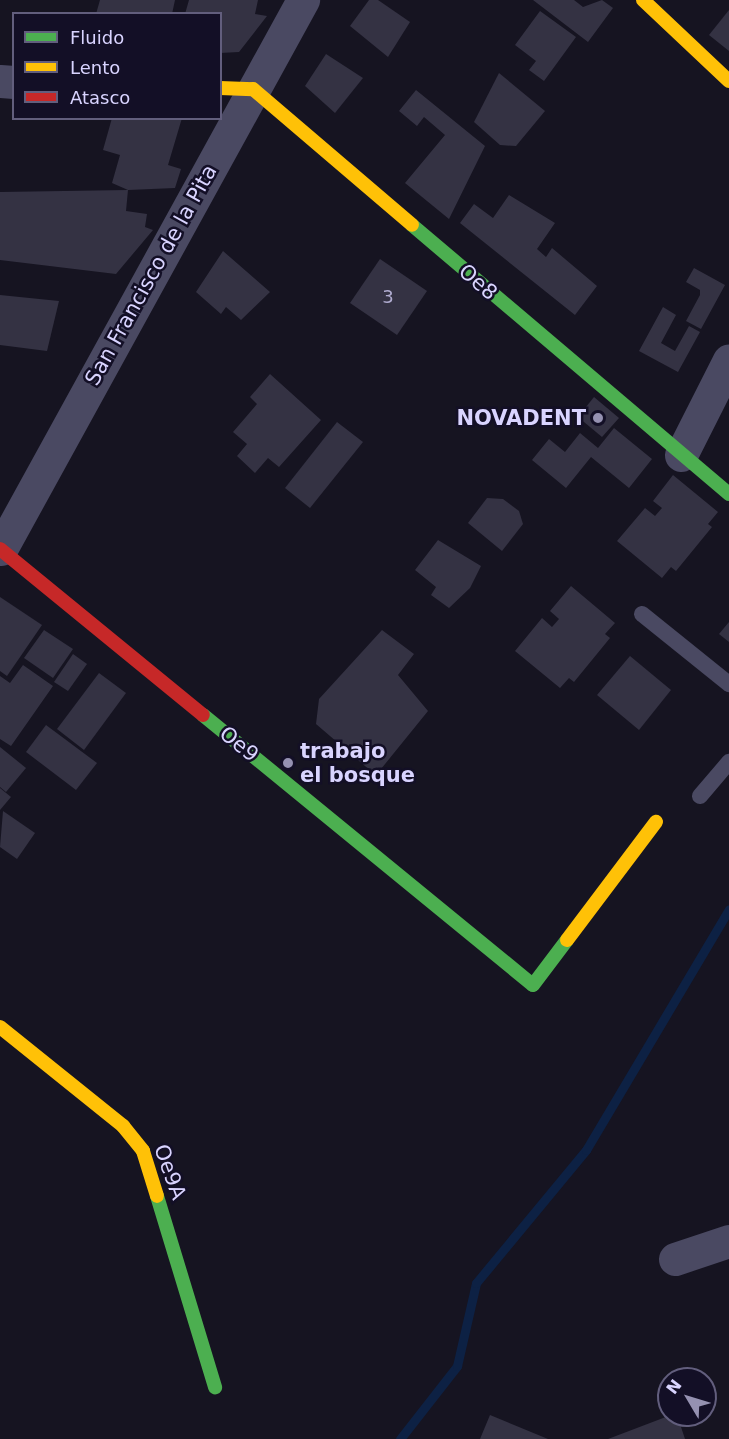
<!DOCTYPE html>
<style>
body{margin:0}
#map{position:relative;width:729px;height:1439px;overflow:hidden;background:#161421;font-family:"DejaVu Sans",sans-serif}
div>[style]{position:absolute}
.stream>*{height:9px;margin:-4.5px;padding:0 4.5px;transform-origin:4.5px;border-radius:4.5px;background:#0d2144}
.building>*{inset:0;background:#343243}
.lane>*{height:16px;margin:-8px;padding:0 8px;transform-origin:8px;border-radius:8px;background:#4a4962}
.street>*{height:33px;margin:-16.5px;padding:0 16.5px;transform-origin:16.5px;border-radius:16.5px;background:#4a4962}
.fast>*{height:14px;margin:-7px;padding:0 7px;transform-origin:7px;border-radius:7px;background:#4caf50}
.slow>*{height:14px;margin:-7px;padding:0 7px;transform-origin:7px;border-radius:7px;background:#ffc107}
.jam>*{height:14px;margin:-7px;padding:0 7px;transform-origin:7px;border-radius:7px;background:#c62828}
.dots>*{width:16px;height:16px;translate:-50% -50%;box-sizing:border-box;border:3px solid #130f26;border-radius:50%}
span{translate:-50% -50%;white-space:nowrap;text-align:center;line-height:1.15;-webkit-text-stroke:5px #130f26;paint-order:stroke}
.number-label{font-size:18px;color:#b0acd0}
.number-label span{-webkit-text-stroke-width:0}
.street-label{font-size:21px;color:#d9d4ff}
.poi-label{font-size:21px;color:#d9d4ff;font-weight:700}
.right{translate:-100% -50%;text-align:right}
.left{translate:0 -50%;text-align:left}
.legend{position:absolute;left:12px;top:12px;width:210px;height:108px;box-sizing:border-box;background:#130f26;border:2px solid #625e7d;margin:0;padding:8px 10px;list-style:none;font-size:18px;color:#d9d4ff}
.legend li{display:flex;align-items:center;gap:12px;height:30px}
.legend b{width:30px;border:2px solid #625e7d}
.north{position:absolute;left:657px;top:1367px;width:60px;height:60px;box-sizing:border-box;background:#130f26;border:2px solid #625e7d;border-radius:50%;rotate:308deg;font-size:16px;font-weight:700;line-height:24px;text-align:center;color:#d9d4ff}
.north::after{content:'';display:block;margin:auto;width:21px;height:27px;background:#9591b1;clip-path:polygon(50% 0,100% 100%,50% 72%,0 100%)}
</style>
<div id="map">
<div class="stream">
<i style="left:400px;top:1439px;width:93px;rotate:-52deg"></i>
<i style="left:457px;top:1366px;width:85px;rotate:-77.1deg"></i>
<i style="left:476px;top:1283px;width:173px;rotate:-50.4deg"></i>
<i style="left:586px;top:1150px;width:280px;rotate:-59.3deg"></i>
</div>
<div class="building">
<i style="clip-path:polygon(100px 0,175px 0,172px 14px,96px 14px)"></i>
<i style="clip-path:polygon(189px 0,258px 0,255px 14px,267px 16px,239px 52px,220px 53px,220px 14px,185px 14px)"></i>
<i style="clip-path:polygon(369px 0,378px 0,410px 22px,388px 57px,350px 26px)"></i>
<i style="clip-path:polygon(533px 0,574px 0,583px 7px,602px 0,613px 8px,588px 42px)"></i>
<i style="clip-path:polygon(729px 10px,729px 51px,709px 35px)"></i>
<i style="clip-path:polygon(540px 11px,576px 37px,544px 81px,529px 70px,536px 61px,515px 45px)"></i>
<i style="clip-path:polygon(326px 54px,363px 78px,335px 113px,305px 86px)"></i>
<i style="clip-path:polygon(499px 73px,545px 111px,516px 146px,500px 145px,474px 122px)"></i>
<i style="clip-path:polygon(416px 90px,485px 146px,449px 219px,405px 183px,445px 135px,424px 117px,417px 126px,399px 111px)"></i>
<i style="clip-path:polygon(112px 118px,182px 118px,168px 165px,181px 169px,175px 188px,128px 190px,112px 183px,120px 155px,103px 150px)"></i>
<i style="clip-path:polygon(128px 190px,126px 211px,147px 214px,145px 227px,153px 230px,116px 274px,0 260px,0 192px)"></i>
<i style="clip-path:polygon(509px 195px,555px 223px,537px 249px,546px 257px,552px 248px,597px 286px,575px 315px,460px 223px,474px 204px,493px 218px)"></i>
<i style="clip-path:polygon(223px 251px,270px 292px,241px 320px,226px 307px,221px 314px,196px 292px)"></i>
<i style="clip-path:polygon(380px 259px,427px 291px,397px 335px,350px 303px)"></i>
<i style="clip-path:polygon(694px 268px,725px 285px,701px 329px,686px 321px,700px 295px,700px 290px,686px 282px)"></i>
<i style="clip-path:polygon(0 295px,59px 301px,47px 351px,0 345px)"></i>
<i style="clip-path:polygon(663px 307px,676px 315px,661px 343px,675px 351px,689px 326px,700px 332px,678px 372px,639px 351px)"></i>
<i style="clip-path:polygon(270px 374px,321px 420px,279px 467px,268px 458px,255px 473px,237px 456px,247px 444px,233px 432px,257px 404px,250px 397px)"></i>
<i style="clip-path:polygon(594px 397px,619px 418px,602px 437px,578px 417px)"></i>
<i style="clip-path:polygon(337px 422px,363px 442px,310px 508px,285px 488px)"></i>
<i style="clip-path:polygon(614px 428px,652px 459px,629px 488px,591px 457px,566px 488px,532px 460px,549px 439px,565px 452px,580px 433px,598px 448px)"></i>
<i style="clip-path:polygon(673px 475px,718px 512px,708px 524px,712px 527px,676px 571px,671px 567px,662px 578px,617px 541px,645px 508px,655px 516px,662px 508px,653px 501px)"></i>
<i style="clip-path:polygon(487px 498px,503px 499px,519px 511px,523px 524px,502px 551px,468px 523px)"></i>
<i style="clip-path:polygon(438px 540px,481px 566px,470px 588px,449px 608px,431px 595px,436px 587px,415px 570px)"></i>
<i style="clip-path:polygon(571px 586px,615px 623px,605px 634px,610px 638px,574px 682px,569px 678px,560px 688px,515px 651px,542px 618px,552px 627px,559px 619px,550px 611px)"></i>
<i style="clip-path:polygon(0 597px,42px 625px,7px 676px,0 671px)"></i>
<i style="clip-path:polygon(729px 622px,729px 642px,719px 634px)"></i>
<i style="clip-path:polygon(44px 630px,73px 649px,53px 678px,24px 658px)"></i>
<i style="clip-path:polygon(382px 630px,414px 654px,398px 675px,428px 711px,381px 769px,372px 772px,316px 724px,319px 699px)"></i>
<i style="clip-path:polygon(73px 654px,87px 664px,68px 691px,54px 682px)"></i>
<i style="clip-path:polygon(630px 656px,671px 690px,639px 730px,597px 695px)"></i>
<i style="clip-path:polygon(23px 665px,53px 686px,11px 746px,0 739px,0 676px,10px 683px)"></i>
<i style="clip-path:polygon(99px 673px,126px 693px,84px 750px,57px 729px)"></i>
<i style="clip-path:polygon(46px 725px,97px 763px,76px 790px,26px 752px)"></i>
<i style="clip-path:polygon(0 747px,26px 768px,6px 792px,0 787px)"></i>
<i style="clip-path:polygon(0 788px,11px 797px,0 810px)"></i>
<i style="clip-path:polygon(3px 811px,35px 833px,17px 859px,0 847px)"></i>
<i style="clip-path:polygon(490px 1415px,548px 1439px,480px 1439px)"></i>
<i style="clip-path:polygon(677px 1415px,685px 1439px,608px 1439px,671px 1415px)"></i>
</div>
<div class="lane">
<i style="left:642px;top:614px;width:112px;rotate:38.8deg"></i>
<i style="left:700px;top:796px;width:45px;rotate:-49.5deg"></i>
</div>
<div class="street">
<i style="left:0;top:81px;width:14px;rotate:4deg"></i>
<i style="left:681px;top:455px;width:106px;rotate:-63.2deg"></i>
<i style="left:1px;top:549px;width:627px;rotate:-61.19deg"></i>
<i style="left:675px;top:1259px;width:57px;rotate:-18.4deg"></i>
</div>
<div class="fast">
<i style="left:412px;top:225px;width:416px;rotate:40.3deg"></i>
<i style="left:203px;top:715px;width:426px;rotate:39.3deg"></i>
<i style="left:533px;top:985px;width:56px;rotate:-52.9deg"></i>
<i style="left:157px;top:1196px;width:200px;rotate:73.1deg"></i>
</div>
<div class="slow">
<i style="left:643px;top:0;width:118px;rotate:43.3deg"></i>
<i style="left:220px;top:88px;width:33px;rotate:2deg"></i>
<i style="left:253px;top:89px;width:209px;rotate:40.5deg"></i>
<i style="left:567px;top:940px;width:148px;rotate:-53deg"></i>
<i style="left:0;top:1027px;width:158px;rotate:38.8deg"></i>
<i style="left:123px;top:1126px;width:32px;rotate:51deg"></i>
<i style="left:143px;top:1151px;width:47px;rotate:72.7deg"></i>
</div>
<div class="jam">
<i style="left:0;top:549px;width:262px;rotate:39.3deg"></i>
</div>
<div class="dots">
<i style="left:598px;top:418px;background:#9591b1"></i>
<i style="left:288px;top:763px;background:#9591b1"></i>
</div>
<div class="number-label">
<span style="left:388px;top:297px">3</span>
</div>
<div class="street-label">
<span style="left:151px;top:275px;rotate:-61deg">San Francisco de la Pita</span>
<span style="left:478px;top:282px;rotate:41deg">Oe8</span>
<span style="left:239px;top:744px;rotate:39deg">Oe9</span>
<span style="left:170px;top:1172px;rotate:70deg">Oe9A</span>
</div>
<div class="poi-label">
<span class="right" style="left:586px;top:418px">NOVADENT</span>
<span class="left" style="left:300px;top:763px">trabajo<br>el bosque</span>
</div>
<ul class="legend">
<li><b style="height:8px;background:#4caf50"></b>Fluido</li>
<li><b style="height:8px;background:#ffc107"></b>Lento</li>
<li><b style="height:8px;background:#c62828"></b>Atasco</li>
</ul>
<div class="north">N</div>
</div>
